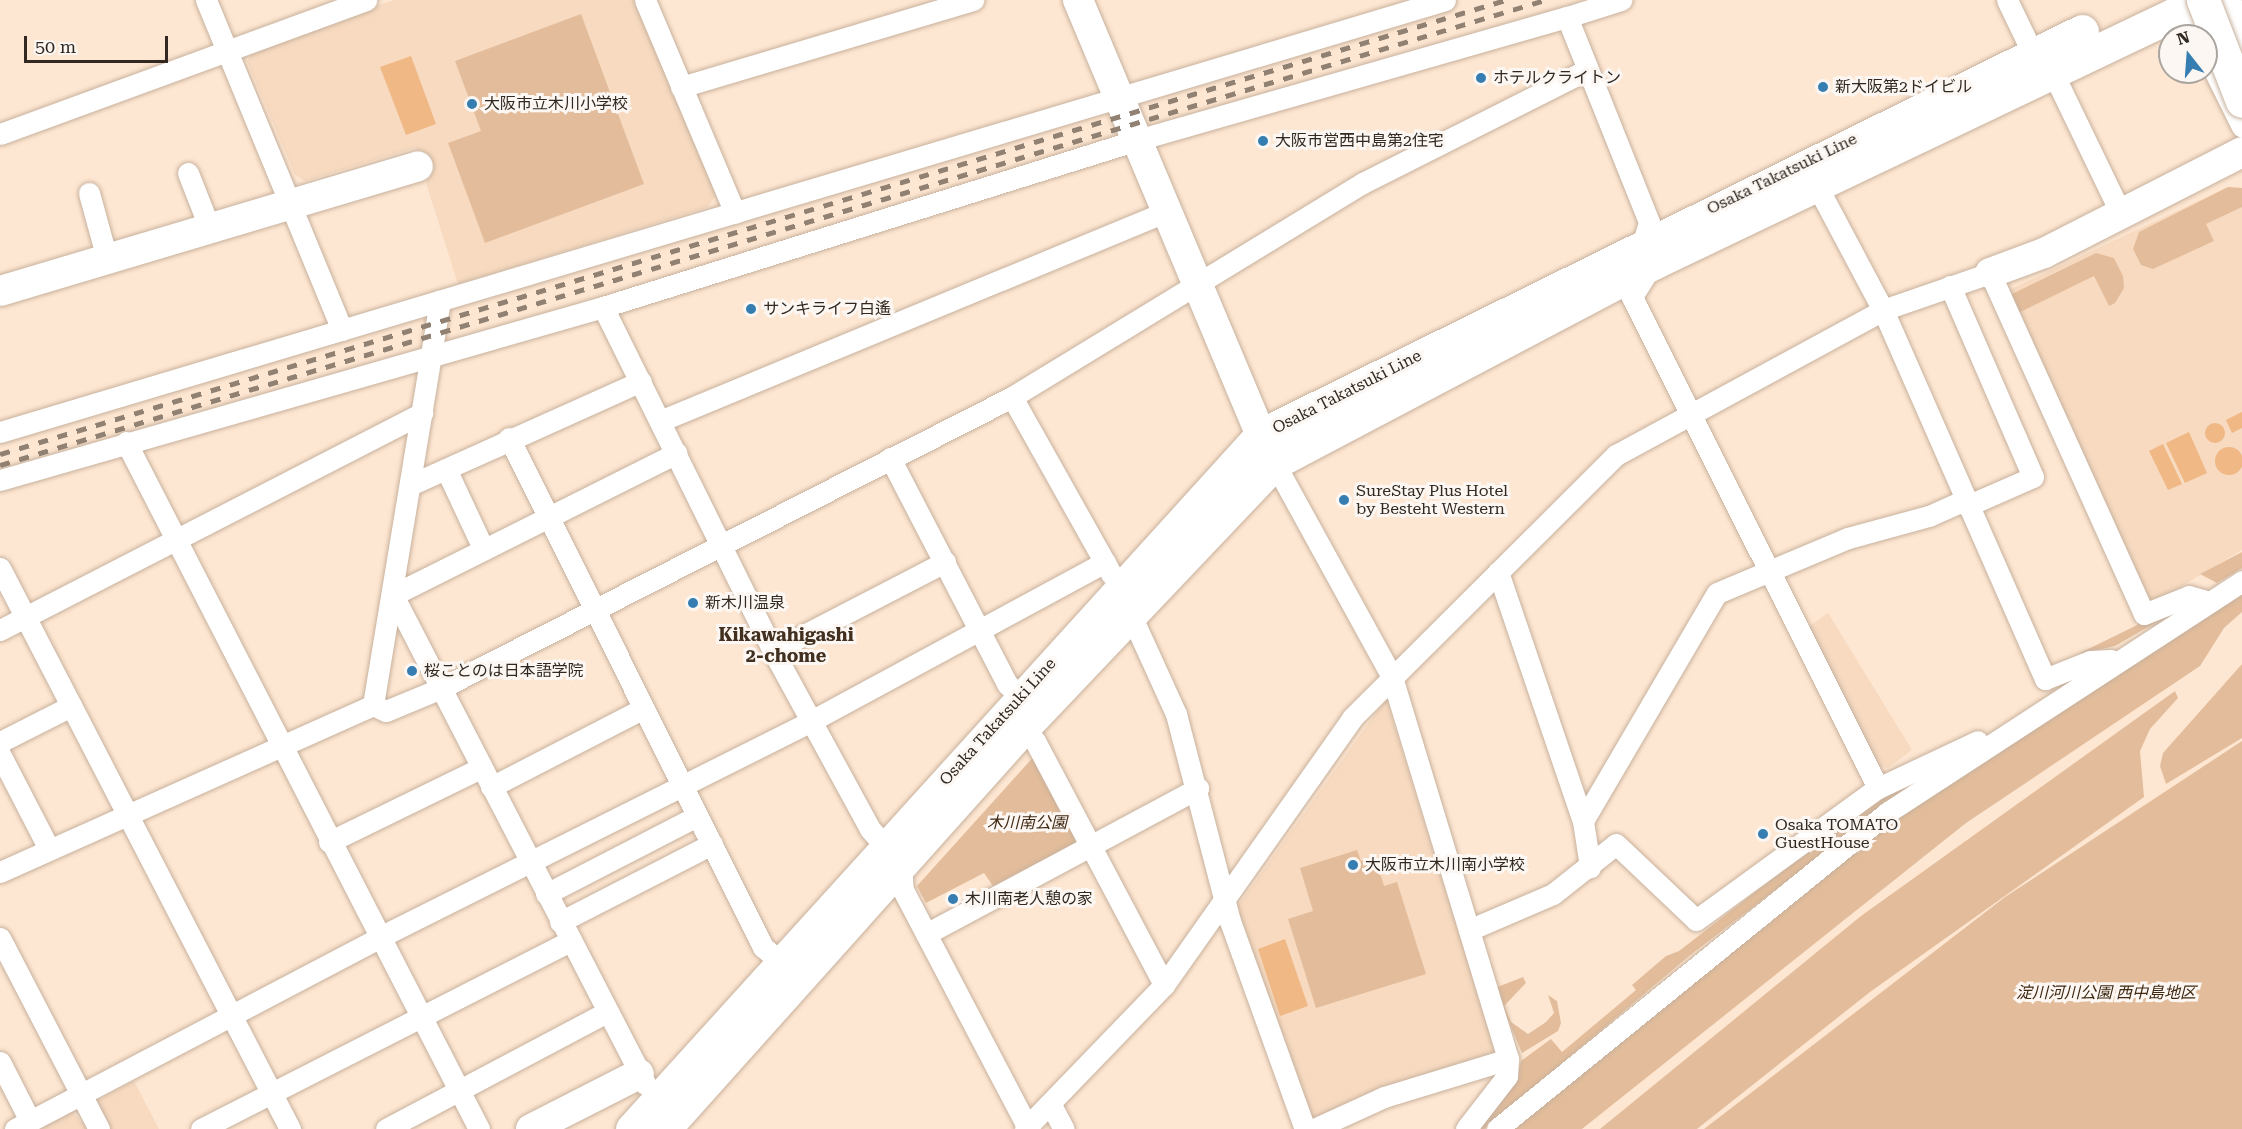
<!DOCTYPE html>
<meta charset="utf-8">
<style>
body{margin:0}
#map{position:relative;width:2242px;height:1129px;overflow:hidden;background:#fee7d2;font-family:"Roboto Serif","Noto Sans JP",serif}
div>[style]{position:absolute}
.built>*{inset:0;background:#f7dac0}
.green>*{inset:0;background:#e3bd9b}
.water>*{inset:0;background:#f0b885}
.round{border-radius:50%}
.roads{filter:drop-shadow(0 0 2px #c7b19d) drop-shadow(0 0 2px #c7b19d)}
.street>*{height:21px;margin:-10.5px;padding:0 10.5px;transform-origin:10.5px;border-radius:10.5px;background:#fff}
.secondary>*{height:30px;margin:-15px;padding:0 15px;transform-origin:15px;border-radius:15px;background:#fff}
.primary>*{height:33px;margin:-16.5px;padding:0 16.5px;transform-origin:16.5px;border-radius:16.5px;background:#fff}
.highway>*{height:33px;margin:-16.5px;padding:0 16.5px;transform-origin:16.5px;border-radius:16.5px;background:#fff}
.rail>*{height:4.5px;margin-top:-2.25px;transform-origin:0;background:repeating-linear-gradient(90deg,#908173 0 10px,transparent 0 20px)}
.bridges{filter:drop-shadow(0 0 2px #c7b19d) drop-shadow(0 0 2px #c7b19d)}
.highway-bridge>*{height:33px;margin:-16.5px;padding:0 16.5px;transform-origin:16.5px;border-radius:16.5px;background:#fff}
.dots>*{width:16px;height:16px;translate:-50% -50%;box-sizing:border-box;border:3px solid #fcf7f3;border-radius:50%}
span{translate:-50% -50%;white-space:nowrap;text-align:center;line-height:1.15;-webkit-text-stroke:6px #fcf7f3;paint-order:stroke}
.poi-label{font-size:16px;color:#312921}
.left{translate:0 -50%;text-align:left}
.street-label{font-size:16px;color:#312921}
.park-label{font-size:16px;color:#3f2912;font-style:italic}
.neighbourhood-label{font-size:18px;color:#41301f;font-weight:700}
.north{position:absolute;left:2158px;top:24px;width:60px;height:60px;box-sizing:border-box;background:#fcf7f3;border:2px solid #aba59f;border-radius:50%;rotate:343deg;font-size:16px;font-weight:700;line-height:24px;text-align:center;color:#312921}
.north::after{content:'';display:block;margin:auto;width:21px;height:27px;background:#367db1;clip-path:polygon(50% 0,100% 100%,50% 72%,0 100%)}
.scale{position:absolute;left:24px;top:36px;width:144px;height:27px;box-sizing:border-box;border:3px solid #312921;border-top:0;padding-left:8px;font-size:18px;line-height:21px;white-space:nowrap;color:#312921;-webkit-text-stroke:4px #fcf7f3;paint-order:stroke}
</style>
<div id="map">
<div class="built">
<i style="clip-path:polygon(394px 0,634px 0,716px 195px,708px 207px,458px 284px,415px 148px,305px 181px,295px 175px,247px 61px,254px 48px)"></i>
<i style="clip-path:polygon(2228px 187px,2242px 188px,2242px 550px,2148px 606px,2009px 290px)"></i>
<i style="clip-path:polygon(1828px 613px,1912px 750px,1888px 768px,1878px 766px,1808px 627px)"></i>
<i style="clip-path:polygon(1386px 699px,1496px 1054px,1310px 1128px,1232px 914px)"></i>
<i style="clip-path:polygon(134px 1081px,159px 1129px,110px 1129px,95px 1102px)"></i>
<i style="clip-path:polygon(70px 1109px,87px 1129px,33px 1129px)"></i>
</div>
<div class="green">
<i style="clip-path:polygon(581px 14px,644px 184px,485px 243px,448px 143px,481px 131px,455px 61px)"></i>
<i style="clip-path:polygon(2228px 187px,2242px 188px,2242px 207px,2206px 224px,2214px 241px,2153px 269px,2141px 265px,2133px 249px,2139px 232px)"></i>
<i style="clip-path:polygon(2096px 253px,2114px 258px,2123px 276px,2124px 288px,2115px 303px,2109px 306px,2094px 276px,2018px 313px,2010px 295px)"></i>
<i style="clip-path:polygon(2242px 552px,2242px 568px,2217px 583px,2200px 574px)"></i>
<i style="clip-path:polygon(2242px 591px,2242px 612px,2224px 628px,2200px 666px,1966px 823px,1582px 1129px,1512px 1129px,1926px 795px)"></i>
<i style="clip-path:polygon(2174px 607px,2177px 610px,2115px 646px,2078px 654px)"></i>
<i style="clip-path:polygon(2242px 664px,2242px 738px,2166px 784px,2160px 766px,2163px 753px)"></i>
<i style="clip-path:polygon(2175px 691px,2178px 698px,2150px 729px,2140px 751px,2144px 797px,1870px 992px,1697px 1129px,1600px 1129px,1861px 916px)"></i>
<i style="clip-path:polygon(2242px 741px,2242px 1129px,1704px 1129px,2005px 897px)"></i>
<i style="clip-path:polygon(1037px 753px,1082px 840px,993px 886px,984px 873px,926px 903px,917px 886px)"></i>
<i style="clip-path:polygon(1933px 769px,1689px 956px,1484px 1129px,1476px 1129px,1518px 1074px,1521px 1061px,1551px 1039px,1562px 1052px,1636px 990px,1632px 985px,1666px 956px,1679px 951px,1881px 795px)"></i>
<i style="clip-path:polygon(1357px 850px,1361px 861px,1375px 857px,1384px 886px,1397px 882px,1426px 974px,1316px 1008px,1288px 919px,1313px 911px,1300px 868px)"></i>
<i style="clip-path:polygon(1523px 977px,1526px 983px,1504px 1006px,1511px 1022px,1528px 1034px,1546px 1022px,1554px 1013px,1548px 995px,1557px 1001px,1561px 1023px,1558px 1031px,1522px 1053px,1495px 988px)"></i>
</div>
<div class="water">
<i style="clip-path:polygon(411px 56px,436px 124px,406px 135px,380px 67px)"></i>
<i style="clip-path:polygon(2242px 412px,2242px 428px,2232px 433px,2226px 420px)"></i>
<i class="round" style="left:2205px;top:423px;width:20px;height:20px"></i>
<i style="clip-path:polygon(2189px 432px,2207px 473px,2185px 483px,2166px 443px)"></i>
<i style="clip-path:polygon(2163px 444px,2182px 484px,2168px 490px,2149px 451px)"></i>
<i class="round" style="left:2215px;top:447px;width:28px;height:28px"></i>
<i style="clip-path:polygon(1285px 939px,1308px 1006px,1280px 1016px,1258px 949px)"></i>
</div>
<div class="roads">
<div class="street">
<i style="left:206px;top:0;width:357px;rotate:67.6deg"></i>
<i style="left:645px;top:0;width:231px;rotate:67.1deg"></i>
<i style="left:2007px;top:0;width:60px;rotate:64.3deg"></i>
<i style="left:2172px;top:13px;width:34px;rotate:43deg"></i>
<i style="left:1567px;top:17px;width:57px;rotate:-17.5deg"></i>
<i style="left:2206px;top:54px;width:81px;rotate:63.7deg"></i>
<i style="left:2052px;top:71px;width:159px;rotate:64.2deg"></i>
<i style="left:681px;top:87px;width:305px;rotate:-16.6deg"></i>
<i style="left:0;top:134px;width:390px;rotate:-20.1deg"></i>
<i style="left:188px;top:173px;width:60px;rotate:68.6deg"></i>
<i style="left:1817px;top:186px;width:140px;rotate:62deg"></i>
<i style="left:1883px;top:310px;width:403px;rotate:66.3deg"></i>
<i style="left:2045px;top:679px;width:48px;rotate:-21.8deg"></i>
<i style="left:2090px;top:661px;width:21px;rotate:-3deg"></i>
<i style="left:89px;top:193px;width:68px;rotate:74.7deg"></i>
<i style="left:1950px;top:286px;width:208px;rotate:66.5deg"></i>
<i style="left:2033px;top:477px;width:72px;rotate:156.3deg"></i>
<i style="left:603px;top:307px;width:384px;rotate:63.7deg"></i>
<i style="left:773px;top:651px;width:203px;rotate:61.4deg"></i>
<i style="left:870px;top:829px;width:47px;rotate:48.5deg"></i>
<i style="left:901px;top:864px;width:26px;rotate:86deg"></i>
<i style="left:903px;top:890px;width:267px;rotate:62.3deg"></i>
<i style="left:1012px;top:397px;width:204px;rotate:60.7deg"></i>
<i style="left:660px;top:421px;width:547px;rotate:-22.48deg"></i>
<i style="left:0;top:432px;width:1508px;rotate:-16.64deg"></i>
<i style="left:509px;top:438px;width:569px;rotate:63.48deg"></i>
<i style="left:763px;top:947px;width:23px;rotate:40deg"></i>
<i style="left:126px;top:442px;width:772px;rotate:62.8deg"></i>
<i style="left:1270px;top:455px;width:253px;rotate:61.2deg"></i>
<i style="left:1392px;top:677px;width:399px;rotate:73.1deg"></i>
<i style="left:1508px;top:1059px;width:17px;rotate:93deg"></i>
<i style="left:1507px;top:1076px;width:67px;rotate:127.7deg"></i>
<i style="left:890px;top:458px;width:254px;rotate:62.6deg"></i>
<i style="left:1007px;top:684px;width:18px;rotate:43deg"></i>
<i style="left:446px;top:469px;width:87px;rotate:64.9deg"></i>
<i style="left:0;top:480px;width:627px;rotate:-16.01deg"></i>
<i style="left:603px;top:307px;width:556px;rotate:-17.36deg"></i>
<i style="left:1134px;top:141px;width:450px;rotate:-16deg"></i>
<i style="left:1567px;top:17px;width:221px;rotate:68.2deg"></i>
<i style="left:1649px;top:222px;width:22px;rotate:106deg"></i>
<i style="left:1643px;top:243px;width:22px;rotate:63deg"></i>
<i style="left:1653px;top:263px;width:40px;rotate:122deg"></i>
<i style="left:1632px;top:297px;width:549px;rotate:63.39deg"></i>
<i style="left:410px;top:485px;width:253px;rotate:-24.2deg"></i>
<i style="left:0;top:568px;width:632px;rotate:62.66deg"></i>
<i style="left:1498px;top:572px;width:263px;rotate:71.2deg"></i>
<i style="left:1583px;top:821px;width:47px;rotate:81.3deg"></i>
<i style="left:393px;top:595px;width:551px;rotate:62.69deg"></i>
<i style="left:393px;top:595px;width:317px;rotate:-26.6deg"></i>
<i style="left:1130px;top:613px;width:111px;rotate:65.5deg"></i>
<i style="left:1176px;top:714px;width:214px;rotate:75.4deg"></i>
<i style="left:1230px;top:921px;width:221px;rotate:70.2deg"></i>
<i style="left:0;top:630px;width:475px;rotate:-27.2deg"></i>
<i style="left:773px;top:651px;width:194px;rotate:-27.4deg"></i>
<i style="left:373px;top:705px;width:410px;rotate:-80.6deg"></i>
<i style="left:1021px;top:730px;width:18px;rotate:38deg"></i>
<i style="left:1035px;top:741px;width:276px;rotate:62.1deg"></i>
<i style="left:0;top:742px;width:80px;rotate:-26.9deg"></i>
<i style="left:0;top:754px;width:107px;rotate:62.7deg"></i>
<i style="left:491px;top:787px;width:170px;rotate:-27.3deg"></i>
<i style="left:1583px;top:821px;width:264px;rotate:-59.6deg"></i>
<i style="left:1717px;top:593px;width:142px;rotate:-22.8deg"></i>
<i style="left:1848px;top:538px;width:84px;rotate:-15.2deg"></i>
<i style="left:1929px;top:516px;width:39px;rotate:-24deg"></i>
<i style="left:329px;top:842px;width:169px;rotate:-26deg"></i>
<i style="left:0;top:872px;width:409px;rotate:-24.1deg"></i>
<i style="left:373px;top:705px;width:14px;rotate:25deg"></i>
<i style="left:386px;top:711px;width:57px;rotate:-22.5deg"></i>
<i style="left:439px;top:689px;width:643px;rotate:-27deg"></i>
<i style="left:1012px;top:397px;width:411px;rotate:-31.4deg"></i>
<i style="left:1363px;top:183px;width:251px;rotate:-26.8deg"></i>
<i style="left:546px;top:894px;width:170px;rotate:-27.3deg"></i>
<i style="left:560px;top:922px;width:171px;rotate:-27.2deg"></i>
<i style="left:1469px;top:930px;width:91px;rotate:-23.2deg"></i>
<i style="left:1553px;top:894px;width:80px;rotate:-38.4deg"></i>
<i style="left:1616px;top:844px;width:110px;rotate:43.5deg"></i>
<i style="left:1696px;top:920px;width:225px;rotate:-36deg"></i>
<i style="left:1878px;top:788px;width:110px;rotate:-25.2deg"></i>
<i style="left:926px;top:934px;width:309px;rotate:-28.2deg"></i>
<i style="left:0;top:938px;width:215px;rotate:62.6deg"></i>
<i style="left:0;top:1062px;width:66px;rotate:63deg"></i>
<i style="left:1051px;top:1105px;width:27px;rotate:62deg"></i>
<i style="left:15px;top:1129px;width:412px;rotate:-27.7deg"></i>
<i style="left:380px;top:937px;width:484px;rotate:-26.6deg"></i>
<i style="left:813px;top:720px;width:332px;rotate:-28.4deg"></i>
<i style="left:201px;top:1129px;width:414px;rotate:-27deg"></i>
<i style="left:386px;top:1129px;width:250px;rotate:-27.9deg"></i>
<i style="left:1025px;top:1129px;width:200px;rotate:-46deg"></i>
<i style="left:1164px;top:985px;width:327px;rotate:-54.8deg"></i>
<i style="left:1352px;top:718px;width:373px;rotate:-44.9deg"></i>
<i style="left:1616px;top:455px;width:304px;rotate:-28.5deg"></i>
<i style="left:1883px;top:310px;width:113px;rotate:-19.1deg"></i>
<i style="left:1990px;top:273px;width:374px;rotate:65.7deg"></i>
<i style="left:2144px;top:614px;width:48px;rotate:-21.8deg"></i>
<i style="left:2189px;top:596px;width:19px;rotate:16deg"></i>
<i style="left:1314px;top:1129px;width:77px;rotate:-24.6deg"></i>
<i style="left:1384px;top:1097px;width:130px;rotate:-17deg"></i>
<i style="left:1497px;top:1129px;width:503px;rotate:-39.03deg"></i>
<i style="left:1888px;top:812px;width:423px;rotate:-33.1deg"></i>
</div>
<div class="secondary">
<i style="left:1078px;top:0;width:472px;rotate:67.2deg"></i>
<i style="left:1990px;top:273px;width:58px;rotate:-20.3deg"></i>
<i style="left:2044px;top:253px;width:222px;rotate:-27deg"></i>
<i style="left:0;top:291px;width:436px;rotate:-16.6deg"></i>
<i style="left:531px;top:1129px;width:121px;rotate:-27deg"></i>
</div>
<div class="primary">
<i style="left:632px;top:1129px;width:937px;rotate:-47.81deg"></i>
<i style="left:1261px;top:435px;width:915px;rotate:-26.2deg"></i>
<i style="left:664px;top:1129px;width:535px;rotate:-48.18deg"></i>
<i style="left:1021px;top:730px;width:368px;rotate:-46.5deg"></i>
<i style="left:1274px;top:463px;width:429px;rotate:-27.8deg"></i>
<i style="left:1653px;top:263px;width:611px;rotate:-25.52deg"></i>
</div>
<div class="highway">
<i style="left:2223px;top:0;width:44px;rotate:64.6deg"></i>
</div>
</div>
<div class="rail">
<i style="left:0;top:454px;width:1573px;rotate:-16.78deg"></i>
<i style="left:0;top:465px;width:1613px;rotate:-16.75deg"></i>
</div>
<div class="bridges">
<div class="highway-bridge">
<i style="left:2203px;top:0;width:108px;rotate:68.9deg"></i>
</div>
</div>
<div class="dots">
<i style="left:1481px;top:78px;background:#367db1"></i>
<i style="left:1823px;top:87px;background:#367db1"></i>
<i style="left:472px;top:104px;background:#367db1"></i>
<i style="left:1263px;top:141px;background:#367db1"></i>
<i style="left:751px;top:309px;background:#367db1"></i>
<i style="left:1344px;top:500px;background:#367db1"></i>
<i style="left:693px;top:603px;background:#367db1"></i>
<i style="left:412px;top:671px;background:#367db1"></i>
<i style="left:1763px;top:834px;background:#367db1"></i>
<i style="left:1353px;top:865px;background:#367db1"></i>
<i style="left:953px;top:899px;background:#367db1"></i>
</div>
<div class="poi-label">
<span class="left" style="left:1493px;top:78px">ホテルクライトン</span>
<span class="left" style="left:1835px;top:87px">新大阪第2ドイビル</span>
<span class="left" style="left:484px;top:104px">大阪市立木川小学校</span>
<span class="left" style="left:1275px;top:141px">大阪市営西中島第2住宅</span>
<span class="left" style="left:763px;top:309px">サンキライフ白遙</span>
<span class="left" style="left:1356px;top:500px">SureStay Plus Hotel<br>by Besteht Western</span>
<span class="left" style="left:705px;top:603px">新木川温泉</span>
<span class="left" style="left:424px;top:671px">桜ことのは日本語学院</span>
<span class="left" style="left:1775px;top:834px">Osaka TOMATO<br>GuestHouse</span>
<span class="left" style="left:1365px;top:865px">大阪市立木川南小学校</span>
<span class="left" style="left:965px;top:899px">木川南老人憩の家</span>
</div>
<div class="street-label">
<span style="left:1782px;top:174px;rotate:-26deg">Osaka Takatsuki Line</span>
<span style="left:1347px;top:392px;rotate:-27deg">Osaka Takatsuki Line</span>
<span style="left:998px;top:722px;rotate:-48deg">Osaka Takatsuki Line</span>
</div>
<div class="park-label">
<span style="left:1027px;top:823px">木川南公園</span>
<span style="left:2106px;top:993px">淀川河川公園 西中島地区</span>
</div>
<div class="neighbourhood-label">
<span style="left:786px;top:646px">Kikawahigashi<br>2-chome</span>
</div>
<div class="north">N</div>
<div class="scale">50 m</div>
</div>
